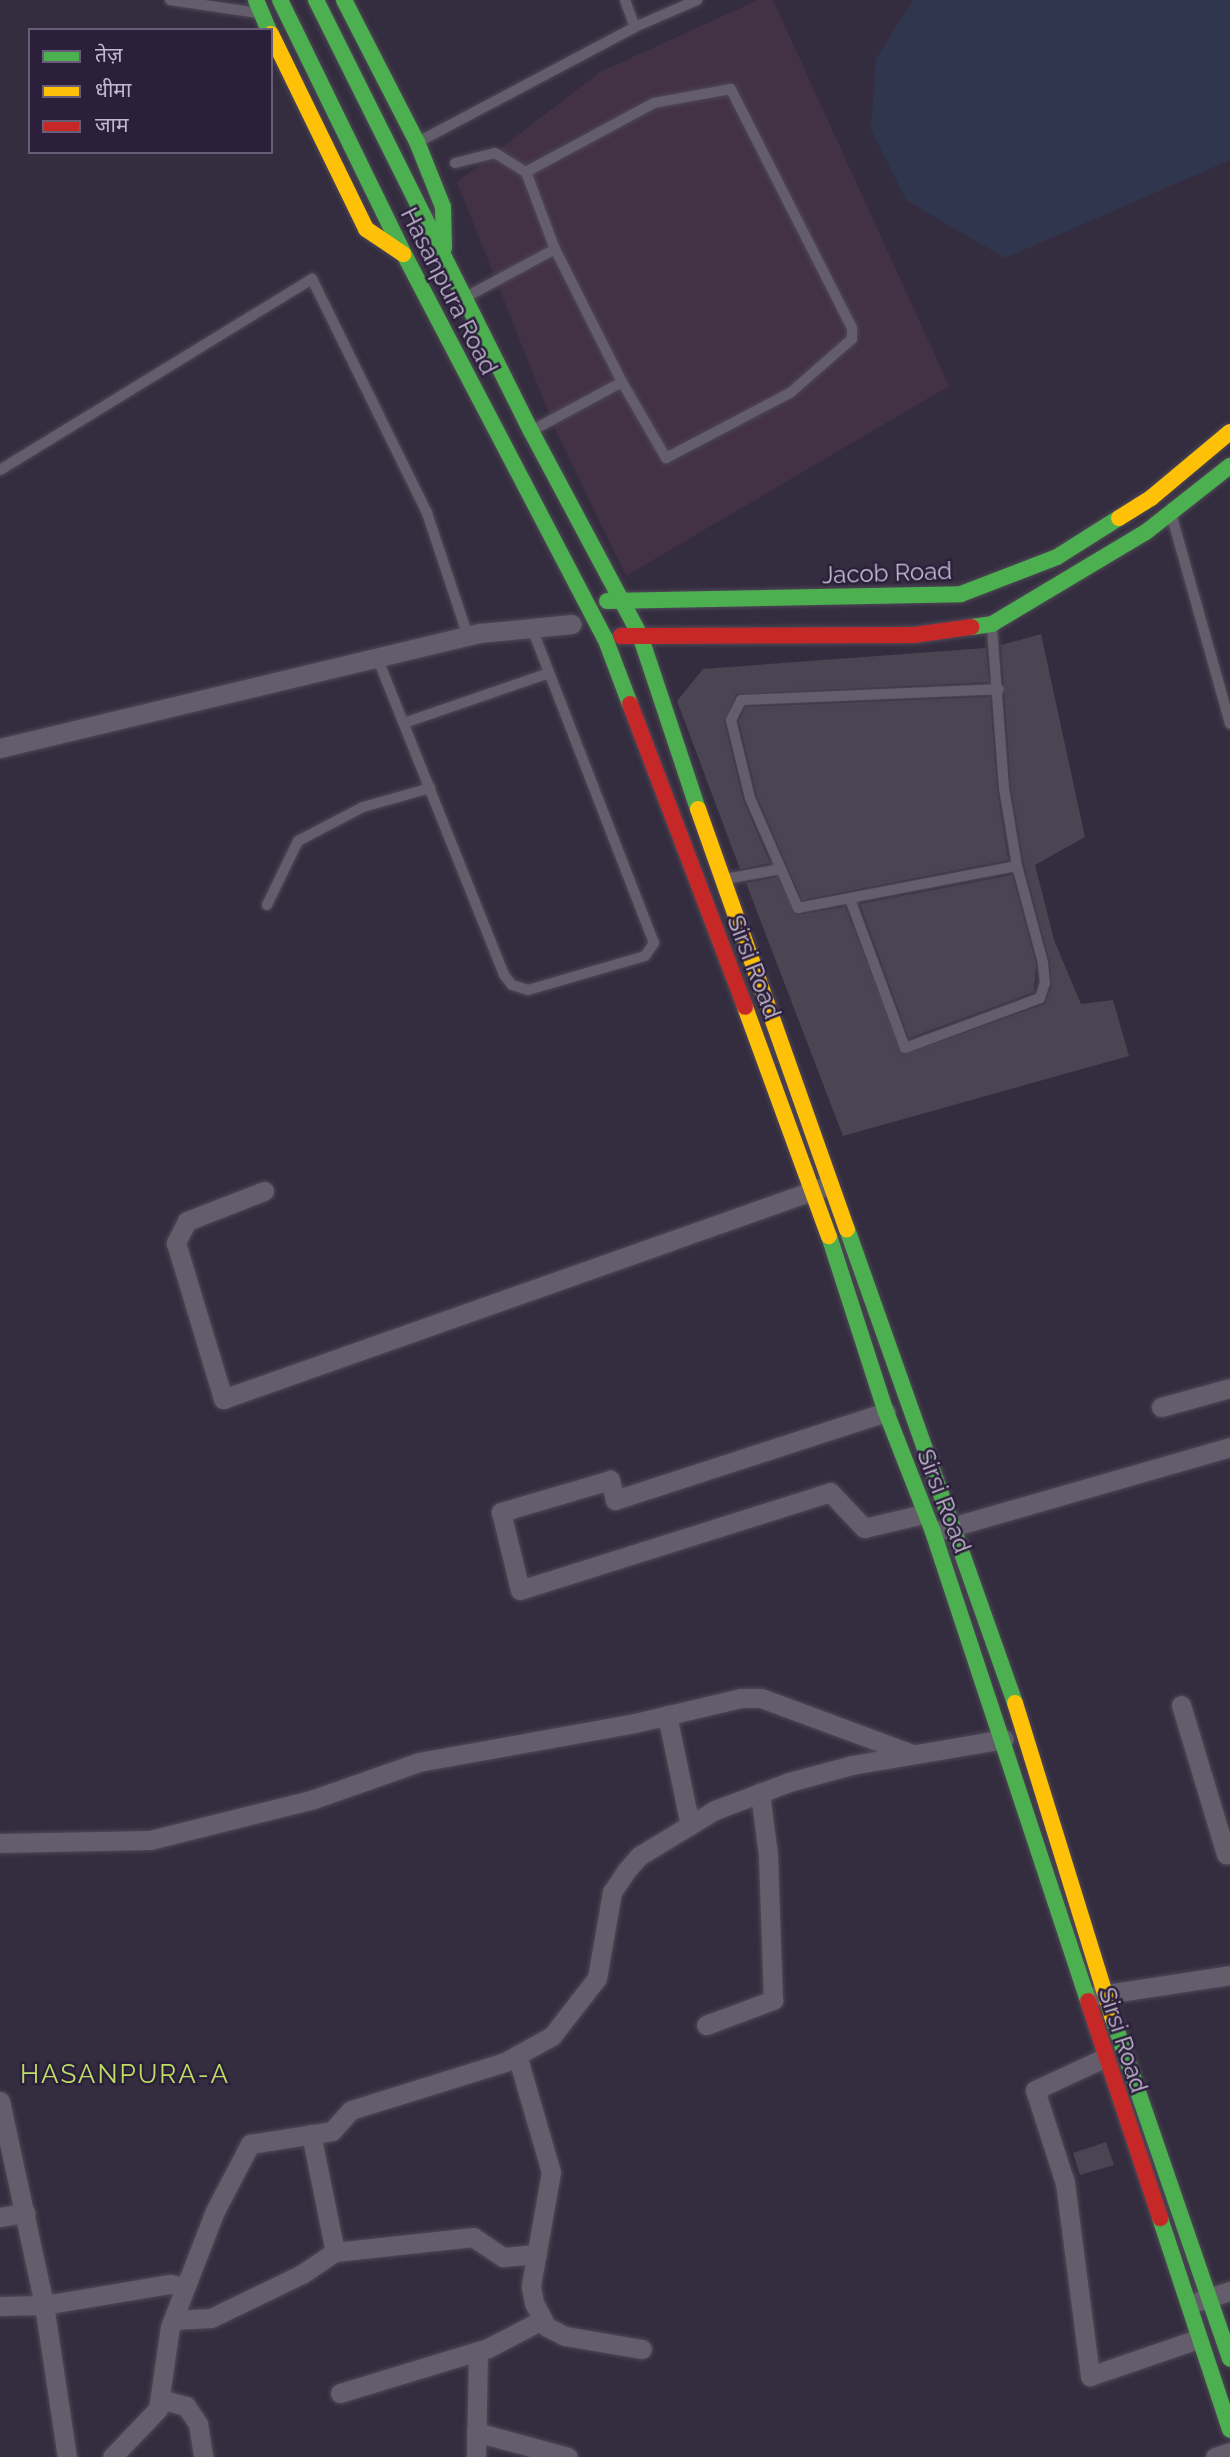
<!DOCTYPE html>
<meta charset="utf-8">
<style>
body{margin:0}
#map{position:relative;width:1230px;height:2457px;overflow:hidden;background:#342d3f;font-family:Raleway,"Noto Sans Devanagari",sans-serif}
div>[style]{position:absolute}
.medical>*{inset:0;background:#433245}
.green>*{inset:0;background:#31364f}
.building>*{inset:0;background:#4a4453}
.roads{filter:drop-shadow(0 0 2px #4e4856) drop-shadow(0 0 2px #4e4856)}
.lane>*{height:10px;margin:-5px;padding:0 5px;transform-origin:5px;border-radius:5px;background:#645e6c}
.street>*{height:19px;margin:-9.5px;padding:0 9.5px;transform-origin:9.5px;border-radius:9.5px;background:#645e6c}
.fast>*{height:16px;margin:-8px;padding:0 8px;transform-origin:8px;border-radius:8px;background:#4caf50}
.slow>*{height:16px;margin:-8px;padding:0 8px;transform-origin:8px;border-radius:8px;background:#ffc107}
.jam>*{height:16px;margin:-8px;padding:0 8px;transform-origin:8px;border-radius:8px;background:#c62828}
span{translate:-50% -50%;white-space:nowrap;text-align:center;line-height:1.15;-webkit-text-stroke:5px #2b1f3b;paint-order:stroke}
.street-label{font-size:24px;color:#c3b9ce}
.neighbourhood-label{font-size:26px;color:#bcde64;letter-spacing:2px}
.legend{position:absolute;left:28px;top:28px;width:245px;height:126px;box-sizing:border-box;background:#2b1f3b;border:2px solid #685d76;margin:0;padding:9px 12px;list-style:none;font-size:21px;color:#c3b9ce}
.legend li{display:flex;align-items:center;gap:14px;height:35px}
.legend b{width:35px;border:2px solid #685d76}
</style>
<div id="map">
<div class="medical">
<i style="clip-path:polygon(758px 0,773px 0,949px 386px,626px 576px,556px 431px,457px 182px,600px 72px)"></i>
</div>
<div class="green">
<i style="clip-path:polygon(913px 0,1230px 0,1230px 160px,1005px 258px,906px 200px,871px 130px,876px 59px)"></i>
</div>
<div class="building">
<i style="clip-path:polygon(1041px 634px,1085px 837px,1035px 865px,1054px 940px,1081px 1004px,1113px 1000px,1129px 1056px,843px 1136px,746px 883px,777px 877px,797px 915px,845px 907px,903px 1055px,1045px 1004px,1052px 985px,1050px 962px,1024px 864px,1011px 787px,1001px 645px)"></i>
<i style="clip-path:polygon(986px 648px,989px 682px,736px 694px,724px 722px,743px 800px,770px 863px,740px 869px,677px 701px,703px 669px)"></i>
<i style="clip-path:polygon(990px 697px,997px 789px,1008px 860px,802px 900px,757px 796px,739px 721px,746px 707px)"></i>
<i style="clip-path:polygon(1012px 875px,1036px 964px,1034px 992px,909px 1038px,860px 904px)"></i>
<i style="clip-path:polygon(1106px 2142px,1114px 2165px,1080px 2175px,1073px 2153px)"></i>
</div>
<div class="roads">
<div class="lane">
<i style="left:170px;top:0;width:89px;rotate:8.4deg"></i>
<i style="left:625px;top:0;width:29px;rotate:70deg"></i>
<i style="left:420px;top:141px;width:243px;rotate:-27.9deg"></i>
<i style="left:635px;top:27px;width:68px;rotate:-23.5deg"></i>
<i style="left:455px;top:163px;width:41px;rotate:-14deg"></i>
<i style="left:495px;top:153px;width:36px;rotate:32deg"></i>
<i style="left:466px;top:297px;width:101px;rotate:-28.3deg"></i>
<i style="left:555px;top:249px;width:149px;rotate:63.3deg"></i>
<i style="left:622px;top:382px;width:88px;rotate:59.9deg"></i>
<i style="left:666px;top:458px;width:140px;rotate:-27.7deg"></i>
<i style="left:790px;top:393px;width:82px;rotate:-41.1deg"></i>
<i style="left:852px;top:339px;width:11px;rotate:-90deg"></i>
<i style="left:852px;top:328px;width:268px;rotate:-116.9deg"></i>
<i style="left:731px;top:89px;width:78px;rotate:169.7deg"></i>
<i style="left:654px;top:103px;width:145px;rotate:151.7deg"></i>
<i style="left:526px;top:172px;width:82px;rotate:69.4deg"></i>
<i style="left:533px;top:430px;width:101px;rotate:-28.3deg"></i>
<i style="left:0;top:470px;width:366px;rotate:-31.5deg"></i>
<i style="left:312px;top:279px;width:261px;rotate:63.8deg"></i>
<i style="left:427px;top:513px;width:130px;rotate:71.6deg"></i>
<i style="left:1172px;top:517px;width:215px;rotate:74.3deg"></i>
<i style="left:377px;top:657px;width:342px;rotate:68.2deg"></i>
<i style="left:504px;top:975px;width:13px;rotate:51deg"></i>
<i style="left:512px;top:985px;width:17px;rotate:17deg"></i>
<i style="left:528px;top:990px;width:122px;rotate:-16.2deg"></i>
<i style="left:645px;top:956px;width:16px;rotate:-55deg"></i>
<i style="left:654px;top:943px;width:337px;rotate:-111.2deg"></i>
<i style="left:404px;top:723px;width:153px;rotate:-19deg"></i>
<i style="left:781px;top:869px;width:43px;rotate:66.4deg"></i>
<i style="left:798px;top:908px;width:223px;rotate:-10.9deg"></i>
<i style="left:1017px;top:866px;width:79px;rotate:-99.5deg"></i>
<i style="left:1004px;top:788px;width:160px;rotate:-94.3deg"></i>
<i style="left:725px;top:879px;width:57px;rotate:-10.1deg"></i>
<i style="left:781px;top:869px;width:77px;rotate:-113.6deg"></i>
<i style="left:750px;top:798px;width:80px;rotate:-103.7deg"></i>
<i style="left:731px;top:720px;width:22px;rotate:-63deg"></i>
<i style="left:741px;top:700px;width:258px;rotate:-2.4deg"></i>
<i style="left:850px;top:899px;width:159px;rotate:69.7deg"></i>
<i style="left:905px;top:1048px;width:144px;rotate:-20.3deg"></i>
<i style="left:1040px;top:998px;width:16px;rotate:-72deg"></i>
<i style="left:1045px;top:983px;width:20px;rotate:-96deg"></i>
<i style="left:1043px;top:963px;width:100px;rotate:-105deg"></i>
<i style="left:267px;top:905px;width:71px;rotate:-64.2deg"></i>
<i style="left:298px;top:841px;width:73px;rotate:-27.6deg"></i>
<i style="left:363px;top:807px;width:70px;rotate:-15.8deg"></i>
</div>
<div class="street">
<i style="left:0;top:748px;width:494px;rotate:-13.5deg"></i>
<i style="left:480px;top:633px;width:92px;rotate:-5.6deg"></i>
<i style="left:264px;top:1191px;width:83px;rotate:158.7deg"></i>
<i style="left:187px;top:1221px;width:25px;rotate:117deg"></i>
<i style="left:176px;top:1243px;width:163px;rotate:73.2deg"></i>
<i style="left:223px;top:1399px;width:640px;rotate:-19.45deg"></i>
<i style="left:1161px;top:1407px;width:72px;rotate:-15.4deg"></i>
<i style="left:886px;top:1412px;width:285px;rotate:162deg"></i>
<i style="left:615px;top:1500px;width:21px;rotate:-104deg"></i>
<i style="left:610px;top:1480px;width:114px;rotate:163.6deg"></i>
<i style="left:501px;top:1512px;width:80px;rotate:76.3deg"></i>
<i style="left:520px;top:1590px;width:325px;rotate:-17.5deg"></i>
<i style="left:830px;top:1492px;width:50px;rotate:46.6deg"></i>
<i style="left:864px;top:1528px;width:61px;rotate:-13.3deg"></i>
<i style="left:941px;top:1530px;width:301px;rotate:-16deg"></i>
<i style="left:1181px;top:1705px;width:156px;rotate:73.2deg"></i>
<i style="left:1226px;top:1854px;width:4px;rotate:-14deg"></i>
<i style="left:667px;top:1715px;width:112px;rotate:78.2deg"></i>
<i style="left:0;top:1843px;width:150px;rotate:-1.1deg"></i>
<i style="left:150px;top:1840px;width:169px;rotate:-14deg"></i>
<i style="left:314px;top:1799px;width:111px;rotate:-19.4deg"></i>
<i style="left:419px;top:1762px;width:219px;rotate:-10.2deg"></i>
<i style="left:635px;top:1723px;width:109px;rotate:-13.3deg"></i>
<i style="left:741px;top:1698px;width:20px"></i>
<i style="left:761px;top:1698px;width:161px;rotate:20.3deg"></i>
<i style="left:1093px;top:1996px;width:139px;rotate:-8.7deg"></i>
<i style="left:706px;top:2025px;width:72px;rotate:-20.5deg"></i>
<i style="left:773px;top:2000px;width:145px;rotate:-92deg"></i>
<i style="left:768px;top:1855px;width:63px;rotate:-97.4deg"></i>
<i style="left:517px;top:2055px;width:122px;rotate:73.8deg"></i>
<i style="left:551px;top:2172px;width:116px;rotate:100deg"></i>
<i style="left:531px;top:2286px;width:17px;rotate:80deg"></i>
<i style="left:534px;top:2303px;width:27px;rotate:62deg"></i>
<i style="left:547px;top:2327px;width:20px;rotate:27deg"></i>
<i style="left:565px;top:2336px;width:78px;rotate:9.6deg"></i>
<i style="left:1104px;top:2058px;width:76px;rotate:155.1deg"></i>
<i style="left:1035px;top:2090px;width:98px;rotate:72.1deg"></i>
<i style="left:1065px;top:2183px;width:195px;rotate:82.6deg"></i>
<i style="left:1090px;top:2376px;width:114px;rotate:-18.9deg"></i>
<i style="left:0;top:2101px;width:209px;rotate:77.8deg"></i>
<i style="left:44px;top:2305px;width:154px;rotate:81.4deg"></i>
<i style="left:311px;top:2134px;width:120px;rotate:78.5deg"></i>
<i style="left:0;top:2217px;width:26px;rotate:-9deg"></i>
<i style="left:1199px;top:2301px;width:33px;rotate:-18deg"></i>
<i style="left:0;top:2306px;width:44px;rotate:-1.3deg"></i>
<i style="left:44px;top:2305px;width:128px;rotate:-9.5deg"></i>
<i style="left:170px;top:2284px;width:15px;rotate:11deg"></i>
<i style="left:173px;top:2320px;width:38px;rotate:-3deg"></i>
<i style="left:211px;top:2318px;width:101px;rotate:-25.8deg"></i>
<i style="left:302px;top:2274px;width:40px;rotate:-34deg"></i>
<i style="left:335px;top:2252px;width:139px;rotate:-6.2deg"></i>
<i style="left:473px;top:2237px;width:36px;rotate:34deg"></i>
<i style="left:503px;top:2257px;width:34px;rotate:-5deg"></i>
<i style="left:340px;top:2393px;width:155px;rotate:-16.9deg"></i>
<i style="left:488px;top:2348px;width:61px;rotate:-27.4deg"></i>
<i style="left:160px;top:2399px;width:27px;rotate:15deg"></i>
<i style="left:186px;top:2406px;width:22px;rotate:56deg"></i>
<i style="left:198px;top:2424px;width:33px;rotate:81deg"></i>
<i style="left:476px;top:2432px;width:95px;rotate:15.2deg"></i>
<i style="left:112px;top:2457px;width:66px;rotate:-46.2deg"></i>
<i style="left:158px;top:2409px;width:83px;rotate:-81.7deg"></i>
<i style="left:170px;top:2327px;width:124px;rotate:-68.8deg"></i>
<i style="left:215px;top:2211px;width:76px;rotate:-62.4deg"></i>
<i style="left:250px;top:2144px;width:83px;rotate:-9deg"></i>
<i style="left:332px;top:2131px;width:28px;rotate:-48deg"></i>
<i style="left:351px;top:2110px;width:161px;rotate:-17.3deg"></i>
<i style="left:505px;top:2062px;width:54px;rotate:-29deg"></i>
<i style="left:552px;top:2036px;width:73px;rotate:-52.2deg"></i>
<i style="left:597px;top:1978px;width:87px;rotate:-80.1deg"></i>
<i style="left:612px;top:1892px;width:25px;rotate:-56deg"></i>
<i style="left:626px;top:1871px;width:20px;rotate:-49deg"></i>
<i style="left:639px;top:1856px;width:89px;rotate:-31.2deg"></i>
<i style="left:715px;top:1810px;width:79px;rotate:-20.7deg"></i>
<i style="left:789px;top:1782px;width:65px;rotate:-15.1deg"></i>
<i style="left:852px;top:1765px;width:154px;rotate:-9.7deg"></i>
<i style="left:476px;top:2457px;width:106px;rotate:-88.9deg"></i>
<i style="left:1215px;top:2457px;width:16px;rotate:-18deg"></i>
</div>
<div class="fast">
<i style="left:256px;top:0;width:33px;rotate:67deg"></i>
<i style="left:280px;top:0;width:285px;rotate:64deg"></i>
<i style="left:405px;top:256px;width:431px;rotate:62.4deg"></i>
<i style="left:605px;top:638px;width:71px;rotate:69.3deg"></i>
<i style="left:316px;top:0;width:482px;rotate:63.5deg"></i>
<i style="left:531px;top:431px;width:231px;rotate:61.9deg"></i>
<i style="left:640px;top:635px;width:183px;rotate:71.6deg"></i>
<i style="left:344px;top:0;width:160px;rotate:62.8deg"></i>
<i style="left:417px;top:142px;width:70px;rotate:68.2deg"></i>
<i style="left:443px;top:207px;width:41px;rotate:88.6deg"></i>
<i style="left:607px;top:601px;width:354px;rotate:-1.1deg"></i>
<i style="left:961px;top:594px;width:103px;rotate:-21.1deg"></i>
<i style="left:1057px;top:557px;width:73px;rotate:-32.2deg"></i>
<i style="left:971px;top:627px;width:21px;rotate:-8deg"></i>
<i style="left:992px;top:624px;width:179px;rotate:-30.9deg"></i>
<i style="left:1146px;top:532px;width:107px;rotate:-38.2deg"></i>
<i style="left:847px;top:1229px;width:503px;rotate:70.48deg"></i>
<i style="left:829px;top:1236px;width:185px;rotate:72.1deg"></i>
<i style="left:886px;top:1412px;width:129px;rotate:68.6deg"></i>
<i style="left:933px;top:1532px;width:494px;rotate:71.7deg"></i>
<i style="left:1113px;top:2019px;width:359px;rotate:71deg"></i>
<i style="left:1160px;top:2218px;width:223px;rotate:71.7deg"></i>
</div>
<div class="slow">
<i style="left:271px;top:34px;width:217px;rotate:64deg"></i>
<i style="left:366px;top:229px;width:45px;rotate:34deg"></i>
<i style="left:1119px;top:518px;width:38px;rotate:-32deg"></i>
<i style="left:1151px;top:498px;width:103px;rotate:-39.9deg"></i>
<i style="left:698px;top:809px;width:446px;rotate:70.5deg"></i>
<i style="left:745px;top:1007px;width:244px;rotate:69.9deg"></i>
<i style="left:1015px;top:1703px;width:331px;rotate:72.8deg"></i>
</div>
<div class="jam">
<i style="left:621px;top:636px;width:293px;rotate:-0.2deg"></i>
<i style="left:914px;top:635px;width:58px;rotate:-8deg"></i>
<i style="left:630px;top:704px;width:324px;rotate:69.2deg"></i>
<i style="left:1088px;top:2001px;width:229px;rotate:71.6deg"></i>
</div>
</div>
<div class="street-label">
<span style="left:449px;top:291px;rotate:63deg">Hasanpura Road</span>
<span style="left:887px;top:573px;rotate:-2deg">Jacob Road</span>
<span style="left:754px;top:967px;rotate:69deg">Sirsi Road</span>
<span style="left:944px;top:1501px;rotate:69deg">Sirsi Road</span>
<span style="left:1123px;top:2040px;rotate:72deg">Sirsi Road</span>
</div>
<div class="neighbourhood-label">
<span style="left:125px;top:2075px">HASANPURA-A</span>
</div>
<ul class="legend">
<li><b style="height:9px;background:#4caf50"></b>तेज़</li>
<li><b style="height:9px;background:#ffc107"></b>धीमा</li>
<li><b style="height:9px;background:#c62828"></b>जाम</li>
</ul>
</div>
